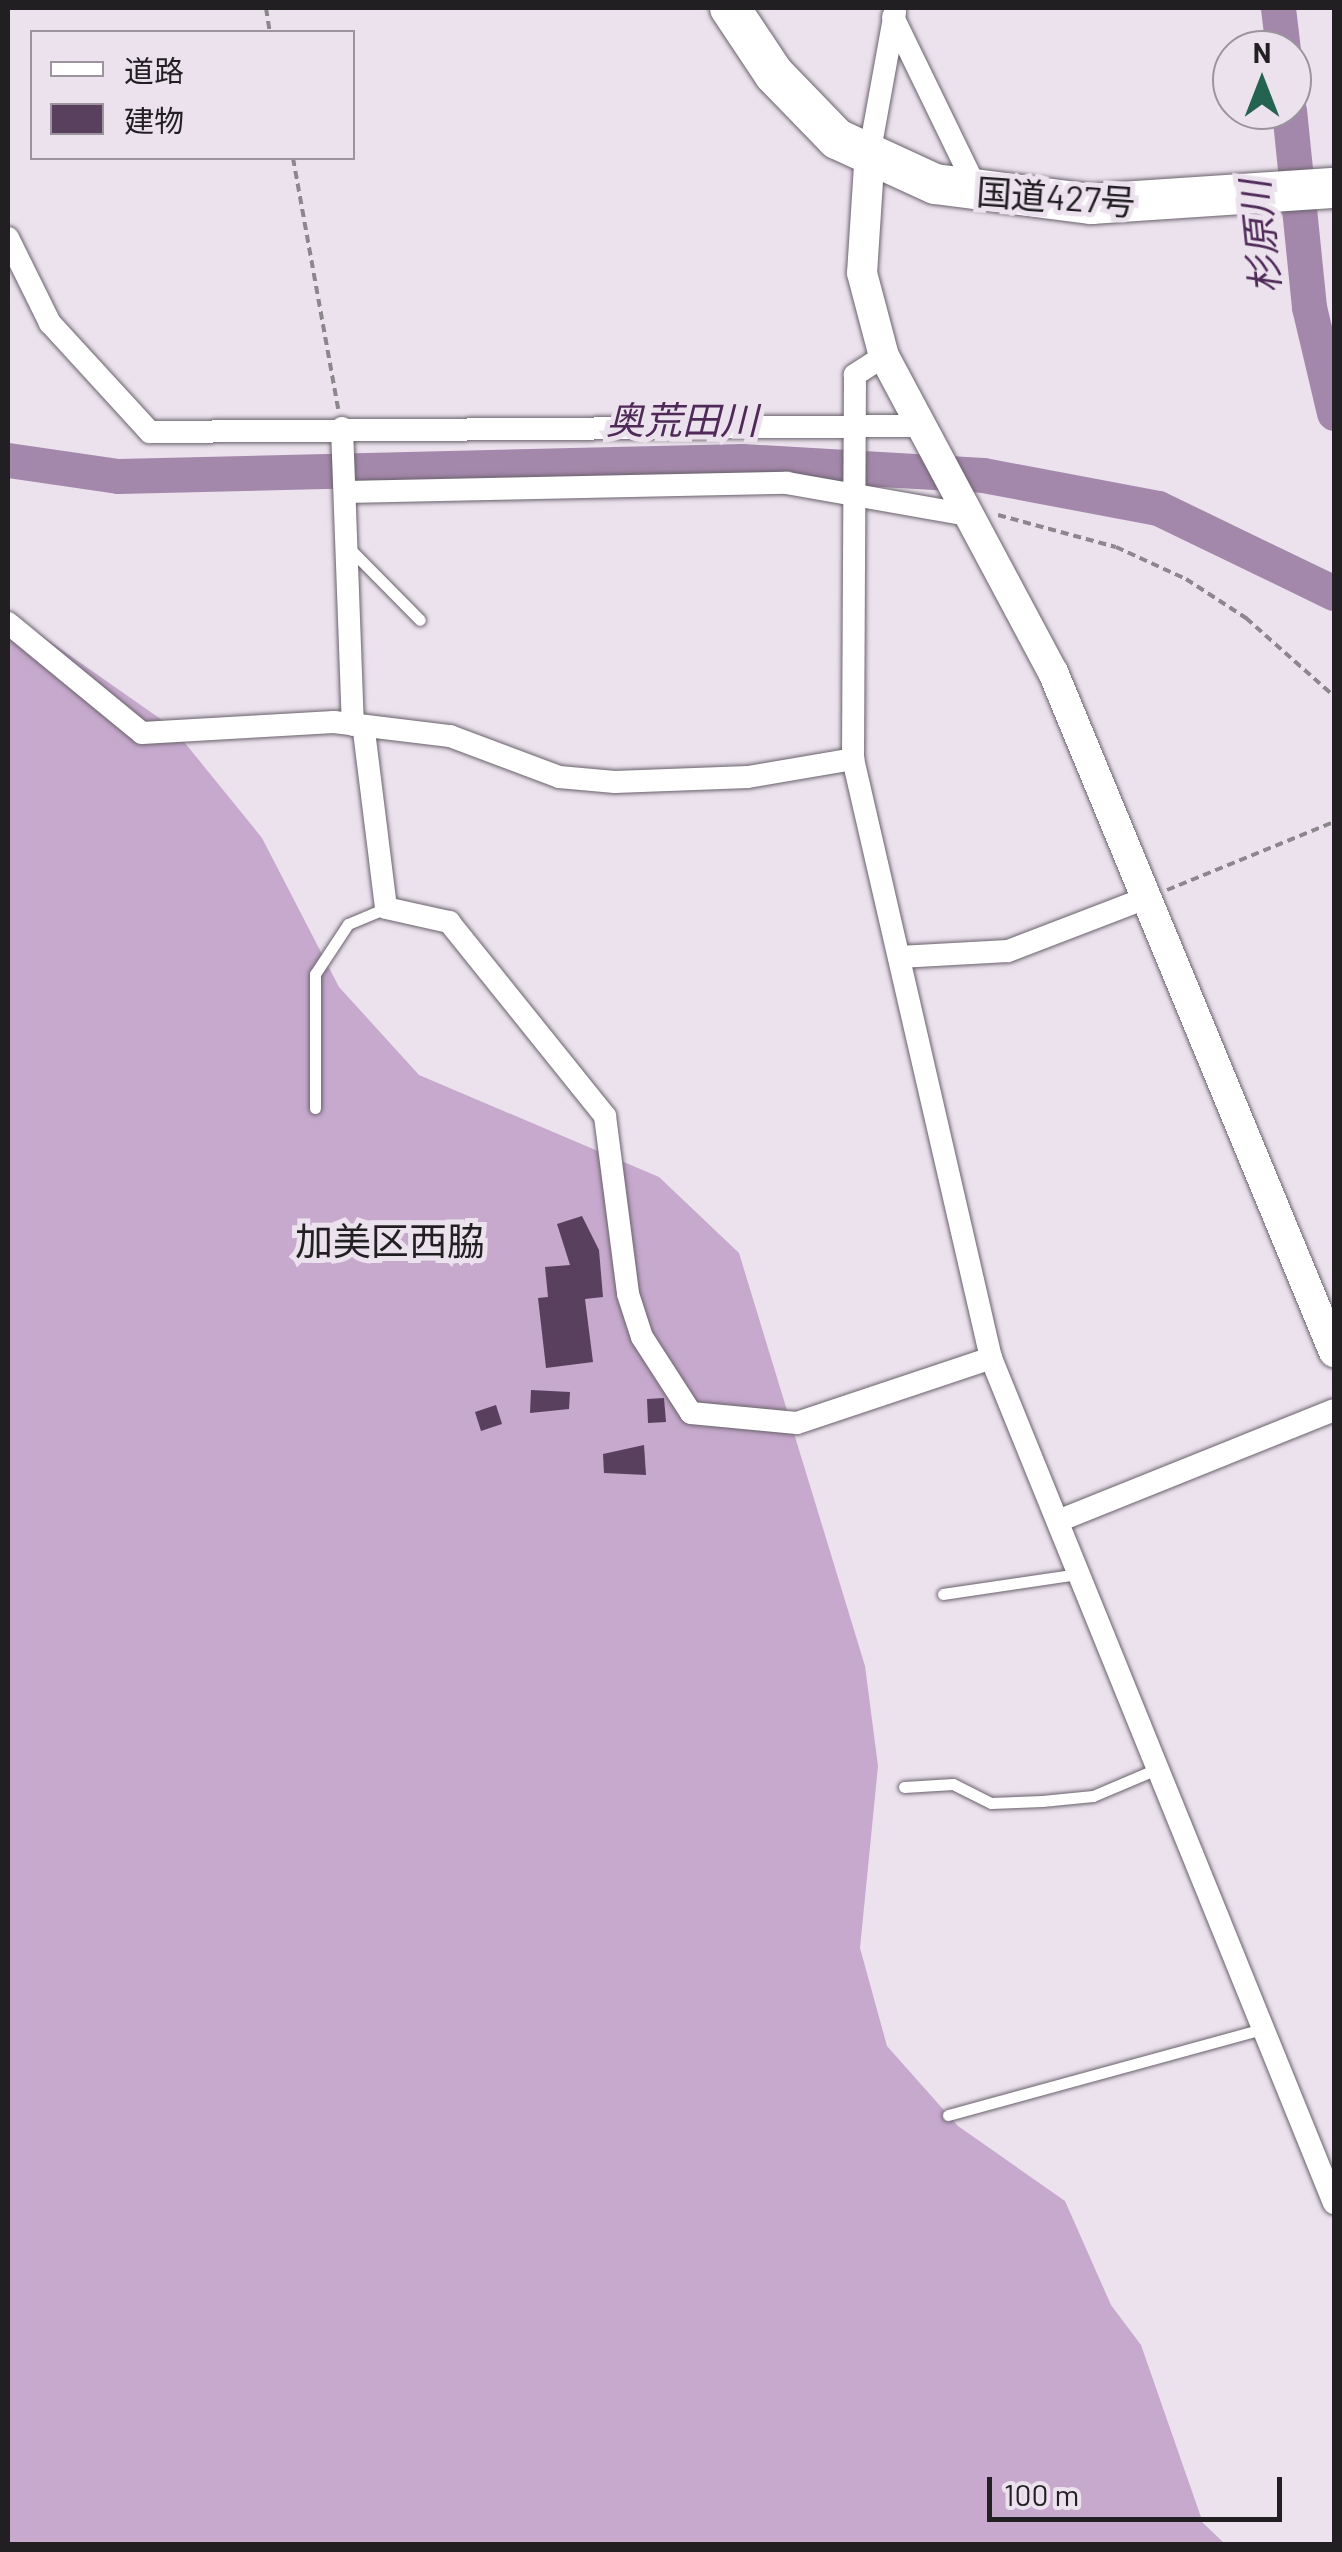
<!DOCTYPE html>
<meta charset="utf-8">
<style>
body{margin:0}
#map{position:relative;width:1342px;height:2552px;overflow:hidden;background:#ebe2ed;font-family:Barlow,"Noto Sans JP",sans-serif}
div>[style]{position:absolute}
.forest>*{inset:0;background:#c6a9cd}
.river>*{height:35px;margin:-17.5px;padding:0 17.5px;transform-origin:17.5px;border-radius:17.5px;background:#a488ab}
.building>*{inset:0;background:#59405f}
.path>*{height:4px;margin-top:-2px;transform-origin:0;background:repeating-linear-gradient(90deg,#8c868d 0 8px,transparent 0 13px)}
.roads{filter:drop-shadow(0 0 2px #69616b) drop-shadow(0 0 2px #69616b)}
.service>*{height:11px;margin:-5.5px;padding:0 5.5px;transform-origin:5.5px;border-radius:5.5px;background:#fff}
.minor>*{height:22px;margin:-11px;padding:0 11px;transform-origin:11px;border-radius:11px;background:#fff}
.tertiary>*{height:30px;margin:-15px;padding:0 15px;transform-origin:15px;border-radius:15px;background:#fff}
.trunk>*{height:40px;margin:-20px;padding:0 20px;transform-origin:20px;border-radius:20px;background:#fff}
span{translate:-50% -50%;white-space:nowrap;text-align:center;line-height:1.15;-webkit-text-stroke:10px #ebe2ed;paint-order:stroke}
.street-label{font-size:35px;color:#221f23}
.water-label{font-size:38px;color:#4f2958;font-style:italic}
.neighbourhood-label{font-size:38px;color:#221f23}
.frame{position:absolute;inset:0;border:10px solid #221f23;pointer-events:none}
.legend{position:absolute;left:30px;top:30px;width:325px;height:130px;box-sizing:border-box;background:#ebe2ed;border:2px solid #9b949c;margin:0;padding:12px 18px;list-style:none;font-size:30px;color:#221f23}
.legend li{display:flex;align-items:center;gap:20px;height:50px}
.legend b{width:50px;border:2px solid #9b949c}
.north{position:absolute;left:1212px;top:30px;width:100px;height:100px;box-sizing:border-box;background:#ebe2ed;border:2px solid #9b949c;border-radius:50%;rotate:0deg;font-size:28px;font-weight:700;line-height:40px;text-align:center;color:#221f23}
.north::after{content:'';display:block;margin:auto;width:35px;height:45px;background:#24634f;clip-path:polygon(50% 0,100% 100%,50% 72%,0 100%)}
.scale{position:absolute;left:987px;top:2477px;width:295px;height:45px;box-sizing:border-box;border:5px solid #221f23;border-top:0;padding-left:12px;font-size:30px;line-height:35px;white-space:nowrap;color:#221f23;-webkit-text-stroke:8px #ebe2ed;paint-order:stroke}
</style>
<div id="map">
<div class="forest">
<i style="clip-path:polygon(8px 612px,172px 727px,262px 838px,339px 987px,419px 1075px,659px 1177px,739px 1253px,865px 1666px,878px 1766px,860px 1948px,887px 2046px,958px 2126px,1065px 2201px,1111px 2305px,1141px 2345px,1203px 2523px,1225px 2544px,8px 2544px)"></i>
</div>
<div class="river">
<i style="left:1278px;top:8px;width:42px;rotate:83.2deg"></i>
<i style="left:1289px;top:110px;width:198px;rotate:84.2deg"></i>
<i style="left:1309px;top:307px;width:109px;rotate:76.7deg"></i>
<i style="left:8px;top:460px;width:111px;rotate:8.3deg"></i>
<i style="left:118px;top:476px;width:624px;rotate:-1.38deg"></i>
<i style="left:742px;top:461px;width:241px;rotate:3.3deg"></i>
<i style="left:983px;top:475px;width:178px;rotate:10.7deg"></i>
<i style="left:1158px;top:508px;width:195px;rotate:25.8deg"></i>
</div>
<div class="building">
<i style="clip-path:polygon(582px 1216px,599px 1250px,603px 1297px,585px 1299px,593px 1362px,546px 1368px,538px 1298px,548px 1297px,545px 1267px,570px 1265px,557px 1224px)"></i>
<i style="clip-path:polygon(531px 1390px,570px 1392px,569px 1409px,530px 1413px)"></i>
<i style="clip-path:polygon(664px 1398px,666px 1422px,648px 1423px,647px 1399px)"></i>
<i style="clip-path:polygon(496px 1405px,502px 1424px,481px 1431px,475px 1412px)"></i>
<i style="clip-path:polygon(644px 1445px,646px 1475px,604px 1473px,603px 1454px)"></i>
</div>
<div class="path">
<i style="left:266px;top:8px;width:24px;rotate:81deg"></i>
<i style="left:293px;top:158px;width:255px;rotate:79.8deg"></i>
<i style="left:998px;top:515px;width:122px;rotate:15.2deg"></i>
<i style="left:1116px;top:547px;width:77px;rotate:24.6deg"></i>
<i style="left:1186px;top:579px;width:72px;rotate:33deg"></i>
<i style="left:1246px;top:618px;width:118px;rotate:41.6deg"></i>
<i style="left:1167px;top:890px;width:180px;rotate:-22.2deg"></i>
</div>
<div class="roads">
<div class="service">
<i style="left:346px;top:545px;width:105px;rotate:45.4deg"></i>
<i style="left:315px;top:1108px;width:134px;rotate:-90deg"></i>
<i style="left:315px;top:974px;width:60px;rotate:-56.6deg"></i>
<i style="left:348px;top:924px;width:41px;rotate:-22.8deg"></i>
<i style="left:943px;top:1594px;width:137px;rotate:-8.4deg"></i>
<i style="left:904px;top:1787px;width:49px;rotate:-3.5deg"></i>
<i style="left:953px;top:1784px;width:42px;rotate:26.6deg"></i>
<i style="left:991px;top:1803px;width:51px;rotate:-2.2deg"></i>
<i style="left:1042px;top:1801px;width:51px;rotate:-5.6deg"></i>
<i style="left:1093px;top:1796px;width:72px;rotate:-23deg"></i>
<i style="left:948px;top:2115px;width:326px;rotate:-15.3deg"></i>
</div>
<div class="minor">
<i style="left:893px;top:17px;width:197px;rotate:64.1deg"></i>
<i style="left:870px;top:150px;width:140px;rotate:-79.7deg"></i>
<i style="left:8px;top:238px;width:95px;rotate:63.7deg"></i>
<i style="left:50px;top:323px;width:148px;rotate:47.5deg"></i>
<i style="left:150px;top:432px;width:769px;rotate:-0.45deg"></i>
<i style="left:884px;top:356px;width:35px;rotate:147deg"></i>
<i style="left:855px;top:375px;width:384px;rotate:90.3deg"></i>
<i style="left:853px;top:759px;width:615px;rotate:77.03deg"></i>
<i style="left:991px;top:1358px;width:912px;rotate:67.91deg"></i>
<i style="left:342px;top:428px;width:297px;rotate:87.9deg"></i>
<i style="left:345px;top:492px;width:442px;rotate:-1.2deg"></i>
<i style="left:787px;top:483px;width:184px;rotate:10deg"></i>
<i style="left:8px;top:623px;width:173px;rotate:39.4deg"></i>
<i style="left:142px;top:733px;width:192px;rotate:-3.3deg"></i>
<i style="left:334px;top:722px;width:117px;rotate:6.9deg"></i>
<i style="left:450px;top:736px;width:116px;rotate:20.6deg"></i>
<i style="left:559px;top:777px;width:56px;rotate:5.1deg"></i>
<i style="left:615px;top:782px;width:133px;rotate:-2.2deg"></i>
<i style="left:748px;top:777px;width:107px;rotate:-9.7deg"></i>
<i style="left:364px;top:731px;width:178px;rotate:82.9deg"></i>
<i style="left:386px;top:908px;width:65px;rotate:12.5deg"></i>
<i style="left:449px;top:922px;width:249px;rotate:51.2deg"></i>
<i style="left:605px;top:1116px;width:179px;rotate:82.6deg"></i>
<i style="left:628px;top:1294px;width:45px;rotate:72deg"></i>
<i style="left:642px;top:1337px;width:90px;rotate:57.2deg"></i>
<i style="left:691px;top:1413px;width:106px;rotate:5.4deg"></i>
<i style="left:797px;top:1423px;width:205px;rotate:-18.5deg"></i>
<i style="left:899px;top:957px;width:109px;rotate:-3.2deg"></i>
<i style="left:1008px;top:951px;width:151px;rotate:-21deg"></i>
<i style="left:1058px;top:1521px;width:297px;rotate:-21.9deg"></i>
</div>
<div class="tertiary">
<i style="left:870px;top:150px;width:123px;rotate:93.7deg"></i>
<i style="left:862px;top:273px;width:86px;rotate:75.2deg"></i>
<i style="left:884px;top:356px;width:358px;rotate:61.9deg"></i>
<i style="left:1053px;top:672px;width:736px;rotate:67.55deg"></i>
</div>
<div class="trunk">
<i style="left:730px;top:8px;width:79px;rotate:56.3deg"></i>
<i style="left:774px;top:74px;width:91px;rotate:45.9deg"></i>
<i style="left:837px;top:139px;width:108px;rotate:24.7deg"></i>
<i style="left:935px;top:184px;width:158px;rotate:7.3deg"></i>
<i style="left:1092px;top:204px;width:243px;rotate:-3.8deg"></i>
</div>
</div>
<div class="street-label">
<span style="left:1056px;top:196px;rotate:4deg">国道427号</span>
</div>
<div class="water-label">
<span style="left:1260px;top:237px;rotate:-96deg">杉原川</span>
<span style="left:682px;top:420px">奥荒田川</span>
</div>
<div class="neighbourhood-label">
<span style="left:390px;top:1241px">加美区西脇</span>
</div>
<div class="frame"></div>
<ul class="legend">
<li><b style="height:12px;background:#fff"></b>道路</li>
<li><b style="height:28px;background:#59405f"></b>建物</li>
</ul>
<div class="north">N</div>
<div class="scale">100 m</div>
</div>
